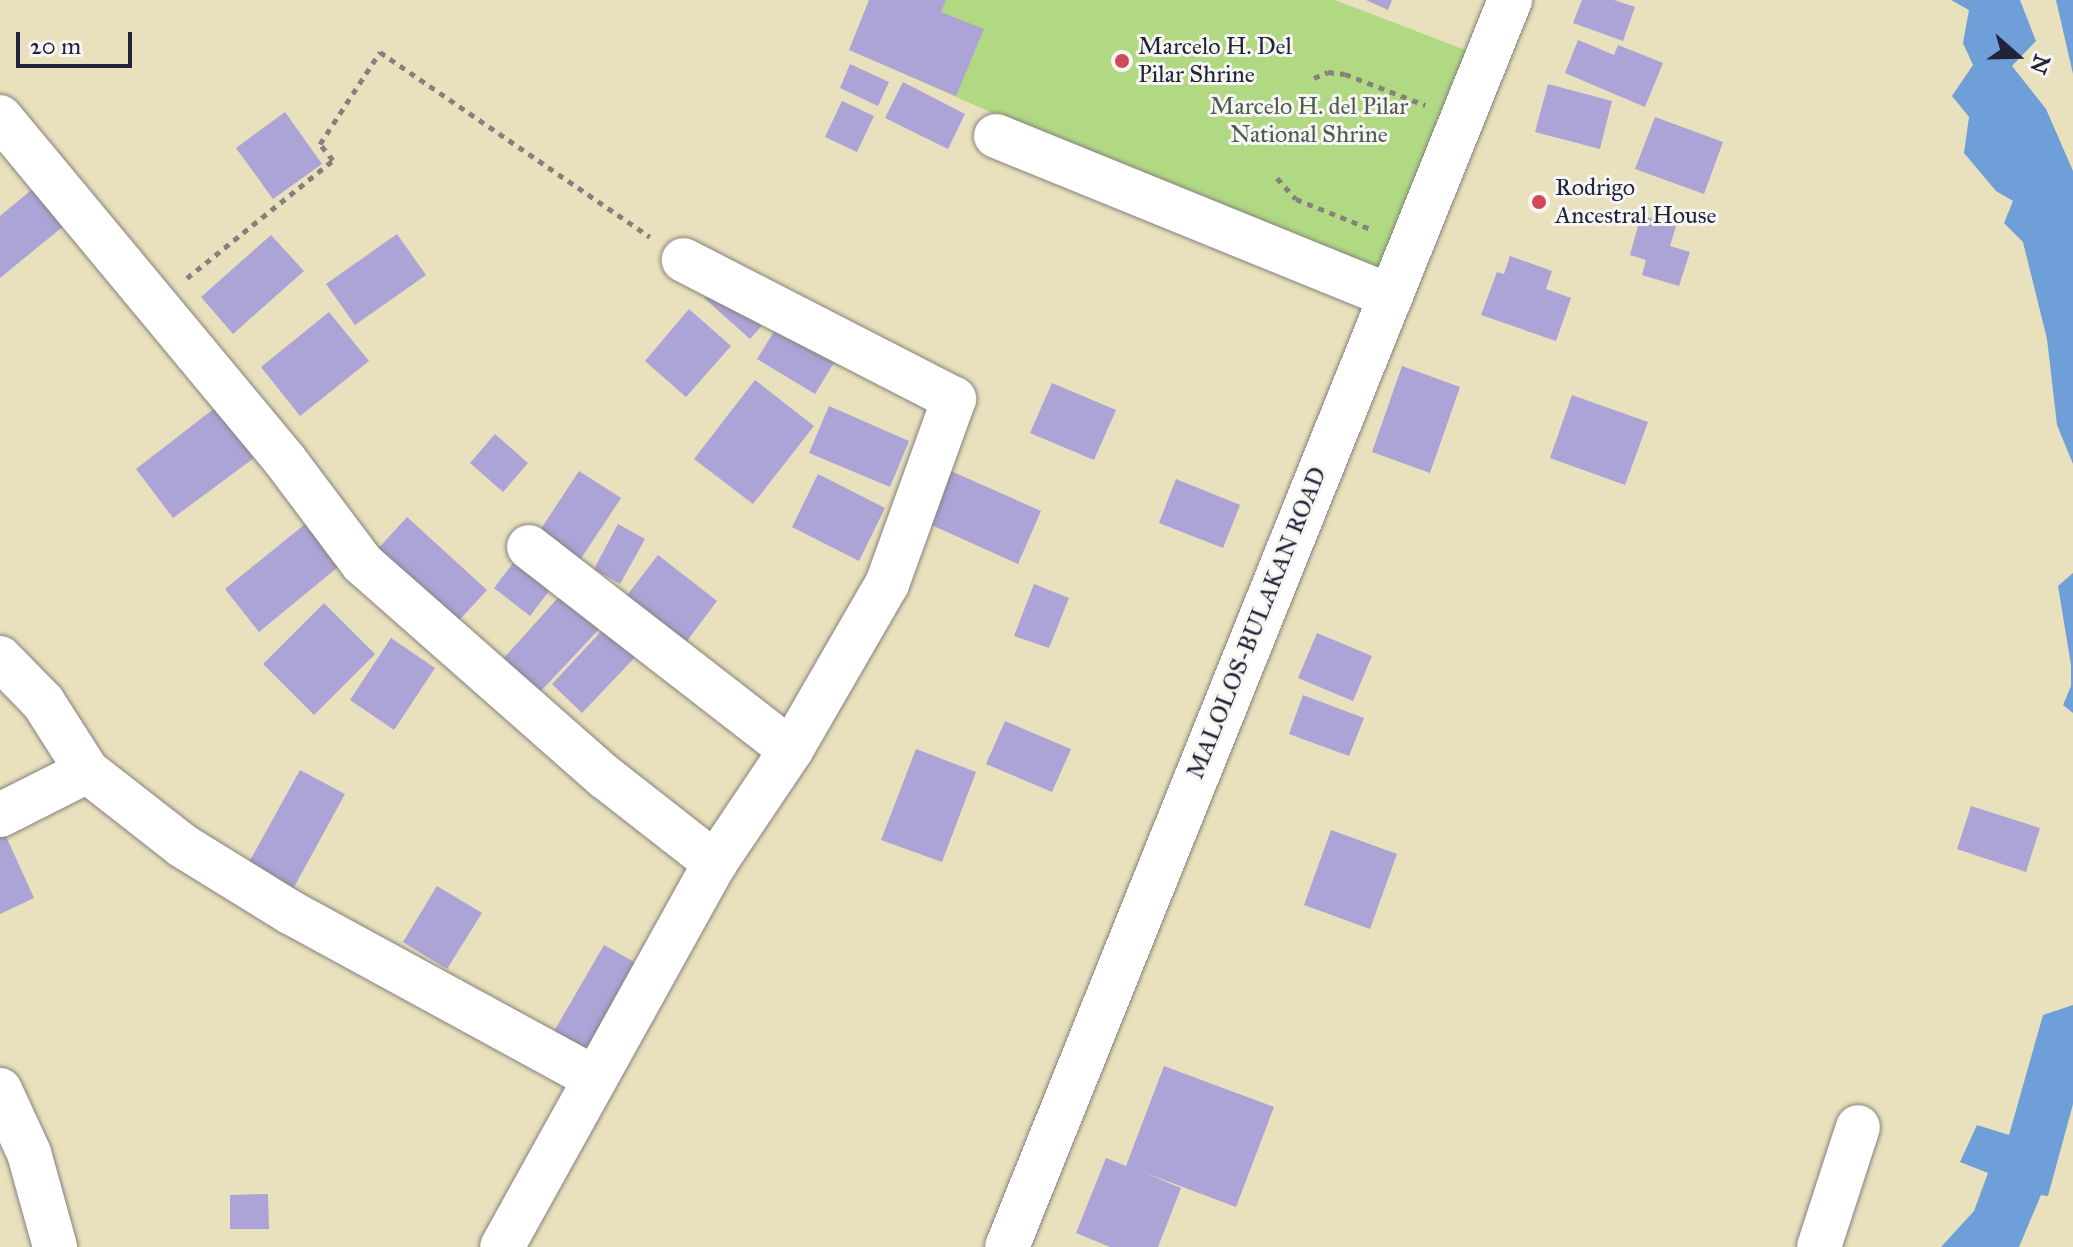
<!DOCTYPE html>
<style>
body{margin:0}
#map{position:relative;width:2073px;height:1247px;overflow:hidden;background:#e9e0bd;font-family:"IM FELL Great Primer",serif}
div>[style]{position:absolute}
.green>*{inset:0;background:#b1d984}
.water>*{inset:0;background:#6e9fd9}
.building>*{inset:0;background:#aca3d6}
.path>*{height:5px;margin-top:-2.5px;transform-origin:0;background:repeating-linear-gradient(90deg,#86817c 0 6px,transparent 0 12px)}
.roads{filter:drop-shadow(0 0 2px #86817c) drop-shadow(0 0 2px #86817c)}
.minor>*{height:44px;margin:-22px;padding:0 22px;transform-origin:22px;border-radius:22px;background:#fff}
.major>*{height:44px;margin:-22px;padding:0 22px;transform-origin:22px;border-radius:22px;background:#fff}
.dots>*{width:22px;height:22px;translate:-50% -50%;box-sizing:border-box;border:4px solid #f6f6f2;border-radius:50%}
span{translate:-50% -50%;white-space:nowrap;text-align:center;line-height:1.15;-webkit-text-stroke:6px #f6f6f2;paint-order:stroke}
.poi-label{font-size:24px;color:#22223b}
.left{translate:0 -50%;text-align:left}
.park-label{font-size:24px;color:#4d5951}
.street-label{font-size:24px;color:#22223b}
.north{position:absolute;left:1977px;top:16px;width:80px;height:80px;-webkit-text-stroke:6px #f6f6f2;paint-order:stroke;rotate:110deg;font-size:22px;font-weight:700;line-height:32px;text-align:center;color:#22223b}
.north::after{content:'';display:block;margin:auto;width:28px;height:36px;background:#22223b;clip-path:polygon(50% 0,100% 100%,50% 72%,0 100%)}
.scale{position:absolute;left:16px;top:32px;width:116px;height:36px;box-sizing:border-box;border:4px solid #22223b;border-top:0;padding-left:10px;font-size:24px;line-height:28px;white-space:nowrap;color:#22223b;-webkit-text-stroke:6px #f6f6f2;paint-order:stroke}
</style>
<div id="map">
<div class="green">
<i style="clip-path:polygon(869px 0,1335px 0,1468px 51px,1375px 282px,850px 50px)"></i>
</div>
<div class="water">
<i style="clip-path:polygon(1951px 0,2020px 0,2036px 41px,2012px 66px,2046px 109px,2073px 171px,2073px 464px,2057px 425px,2047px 339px,2023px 242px,2004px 223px,2013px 201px,1996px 191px,1964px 153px,1969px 117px,1952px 96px,1973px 65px,1963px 43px,1969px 10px)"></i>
<i style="clip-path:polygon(2056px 0,2073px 0,2073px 74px)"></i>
<i style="clip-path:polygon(2073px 573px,2073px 713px,2063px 705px,2071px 686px,2071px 665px,2058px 586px)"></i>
<i style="clip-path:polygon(2073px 1005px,2073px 1104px,2048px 1196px,2041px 1195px,2019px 1247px,1941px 1247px,1974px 1211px,1988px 1173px,1960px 1162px,1977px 1125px,2009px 1135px,2043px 1015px)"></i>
</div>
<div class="building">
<i style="clip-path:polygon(869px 0,946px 0,941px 12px,984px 29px,956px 96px,849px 50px)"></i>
<i style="clip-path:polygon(1366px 0,1392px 0,1388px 10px)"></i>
<i style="clip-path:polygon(1582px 0,1614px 0,1635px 7px,1623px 41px,1573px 23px)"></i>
<i style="clip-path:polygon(1578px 40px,1614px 55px,1618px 45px,1663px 63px,1645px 107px,1565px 73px)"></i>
<i style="clip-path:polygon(850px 64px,889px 82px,878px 106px,840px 88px)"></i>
<i style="clip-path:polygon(903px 82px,965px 114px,948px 149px,885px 118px)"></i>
<i style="clip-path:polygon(1548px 84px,1612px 101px,1600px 149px,1535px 132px)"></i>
<i style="clip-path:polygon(842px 101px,874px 116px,857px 152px,825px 137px)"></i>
<i style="clip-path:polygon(285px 112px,322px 164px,273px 199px,236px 148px)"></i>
<i style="clip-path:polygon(1655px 117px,1723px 142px,1704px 194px,1635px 169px)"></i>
<i style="clip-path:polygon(41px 182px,71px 220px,0 278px,0 216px)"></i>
<i style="clip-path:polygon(1641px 215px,1676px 226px,1670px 246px,1690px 252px,1679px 286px,1642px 275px,1646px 260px,1630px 255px)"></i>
<i style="clip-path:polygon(397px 234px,426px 275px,355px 325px,326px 284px)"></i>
<i style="clip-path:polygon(271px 235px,304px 271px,233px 334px,201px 297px)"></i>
<i style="clip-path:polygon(1510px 256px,1552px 271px,1546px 289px,1571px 298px,1556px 341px,1481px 315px,1497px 272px,1504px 274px)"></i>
<i style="clip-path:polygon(720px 281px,766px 321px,750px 339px,704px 298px)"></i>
<i style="clip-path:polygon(689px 309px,731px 346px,686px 397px,645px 361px)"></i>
<i style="clip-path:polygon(329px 312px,369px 361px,300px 416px,261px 367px)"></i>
<i style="clip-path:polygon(783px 317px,840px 353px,815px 394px,757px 359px)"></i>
<i style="clip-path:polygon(1402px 366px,1460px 387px,1430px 473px,1372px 452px)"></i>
<i style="clip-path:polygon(755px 380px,814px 426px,753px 504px,694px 459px)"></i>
<i style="clip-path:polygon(1052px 383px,1116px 410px,1094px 460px,1030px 433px)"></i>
<i style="clip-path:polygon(1572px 395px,1648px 422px,1625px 485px,1550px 458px)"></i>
<i style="clip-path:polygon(220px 404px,258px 455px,173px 518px,136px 469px)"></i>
<i style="clip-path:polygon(829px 406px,909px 441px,890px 487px,809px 453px)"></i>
<i style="clip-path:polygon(495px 434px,528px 463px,503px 492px,470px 463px)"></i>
<i style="clip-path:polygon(579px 471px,621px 498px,578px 563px,537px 535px)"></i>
<i style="clip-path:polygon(951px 471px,1041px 511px,1018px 564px,927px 523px)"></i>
<i style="clip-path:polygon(818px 474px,885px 508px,859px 561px,792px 527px)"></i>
<i style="clip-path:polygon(1176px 479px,1240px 505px,1223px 548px,1159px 523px)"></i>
<i style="clip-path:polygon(407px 517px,487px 590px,454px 626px,375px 552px)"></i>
<i style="clip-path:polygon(310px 520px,344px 562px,259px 632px,225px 589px)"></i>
<i style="clip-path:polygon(618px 524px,645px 539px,620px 584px,594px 569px)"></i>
<i style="clip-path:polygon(658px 555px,717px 601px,681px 649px,621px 603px)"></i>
<i style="clip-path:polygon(517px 558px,553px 586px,530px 616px,494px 588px)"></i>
<i style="clip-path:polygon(1034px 584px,1069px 598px,1049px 648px,1014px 636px)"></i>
<i style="clip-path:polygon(565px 590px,603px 625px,539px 693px,503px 659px)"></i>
<i style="clip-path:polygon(324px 603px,375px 654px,314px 715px,263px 664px)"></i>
<i style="clip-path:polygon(609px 623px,639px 653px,582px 713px,552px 684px)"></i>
<i style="clip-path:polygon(1317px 633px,1372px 656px,1353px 701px,1298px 678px)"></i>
<i style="clip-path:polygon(391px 638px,435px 668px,394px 730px,350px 700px)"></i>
<i style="clip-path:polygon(1303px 695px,1364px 718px,1349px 756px,1289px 734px)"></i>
<i style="clip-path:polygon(1005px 721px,1071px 749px,1052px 792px,986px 764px)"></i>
<i style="clip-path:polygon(916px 749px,976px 772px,942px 862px,881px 840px)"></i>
<i style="clip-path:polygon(300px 770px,345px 794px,293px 889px,248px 864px)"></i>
<i style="clip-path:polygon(1971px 806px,2040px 828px,2026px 872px,1957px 849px)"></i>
<i style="clip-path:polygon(1331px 830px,1397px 854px,1370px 929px,1304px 905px)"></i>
<i style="clip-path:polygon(5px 834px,34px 898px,0 914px,0 836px)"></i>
<i style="clip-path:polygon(437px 886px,482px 913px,447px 969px,403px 942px)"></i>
<i style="clip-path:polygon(604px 945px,645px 968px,595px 1057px,553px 1033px)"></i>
<i style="clip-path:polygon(1164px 1066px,1274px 1107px,1236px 1207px,1143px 1172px,1181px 1188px,1158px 1247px,1110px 1247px,1076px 1233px,1106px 1158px,1126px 1166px)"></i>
<i style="clip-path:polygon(268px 1194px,269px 1229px,230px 1229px,230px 1195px)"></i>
</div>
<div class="path">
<i style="left:1314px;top:78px;width:15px;rotate:-23deg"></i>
<i style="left:1328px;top:72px;width:17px;rotate:7deg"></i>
<i style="left:1345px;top:74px;width:86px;rotate:21.2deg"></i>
<i style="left:1277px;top:178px;width:28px;rotate:48deg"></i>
<i style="left:1296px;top:199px;width:83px;rotate:21.9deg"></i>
<i style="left:187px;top:278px;width:188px;rotate:-38.9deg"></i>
<i style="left:333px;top:160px;width:21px;rotate:-129deg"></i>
<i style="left:320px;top:144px;width:110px;rotate:-56.9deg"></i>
<i style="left:380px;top:52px;width:327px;rotate:34.4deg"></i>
</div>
<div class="roads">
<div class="minor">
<i style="left:0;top:117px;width:445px;rotate:50.3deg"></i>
<i style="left:284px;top:459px;width:130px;rotate:53.1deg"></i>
<i style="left:362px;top:563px;width:324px;rotate:41.4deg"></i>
<i style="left:605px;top:777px;width:140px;rotate:38deg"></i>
<i style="left:996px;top:136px;width:426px;rotate:22.1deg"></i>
<i style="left:529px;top:547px;width:331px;rotate:37.8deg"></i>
<i style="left:0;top:658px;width:62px;rotate:45.7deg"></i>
<i style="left:43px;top:702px;width:82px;rotate:57.5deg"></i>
<i style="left:87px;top:771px;width:122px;rotate:38deg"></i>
<i style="left:183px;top:846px;width:126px;rotate:31.7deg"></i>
<i style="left:290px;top:912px;width:347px;rotate:28.6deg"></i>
<i style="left:0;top:815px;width:97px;rotate:-26.8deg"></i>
<i style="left:0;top:1090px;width:69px;rotate:65.3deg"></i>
<i style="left:29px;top:1153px;width:98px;rotate:74.5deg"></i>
<i style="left:502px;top:1247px;width:439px;rotate:-61deg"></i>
<i style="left:715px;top:863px;width:136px;rotate:-56.1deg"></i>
<i style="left:791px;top:750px;width:192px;rotate:-60deg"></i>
<i style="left:887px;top:584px;width:197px;rotate:-70.1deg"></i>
<i style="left:954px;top:399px;width:304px;rotate:-152.8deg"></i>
<i style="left:1819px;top:1247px;width:126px;rotate:-72deg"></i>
</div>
<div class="major">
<i style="left:1007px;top:1247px;width:1345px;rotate:-68.03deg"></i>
</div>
</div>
<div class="dots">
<i style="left:1122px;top:61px;background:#d1495b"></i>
<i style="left:1539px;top:202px;background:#d1495b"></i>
</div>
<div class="poi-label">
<span class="left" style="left:1138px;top:61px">Marcelo H. Del<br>Pilar Shrine</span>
<span class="left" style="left:1555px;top:202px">Rodrigo<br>Ancestral House</span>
</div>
<div class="park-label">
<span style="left:1309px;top:121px">Marcelo H. del Pilar<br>National Shrine</span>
</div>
<div class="street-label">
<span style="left:1257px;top:623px;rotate:-68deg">MALOLOS-BULAKAN ROAD</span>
</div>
<div class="north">N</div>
<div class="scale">20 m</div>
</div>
